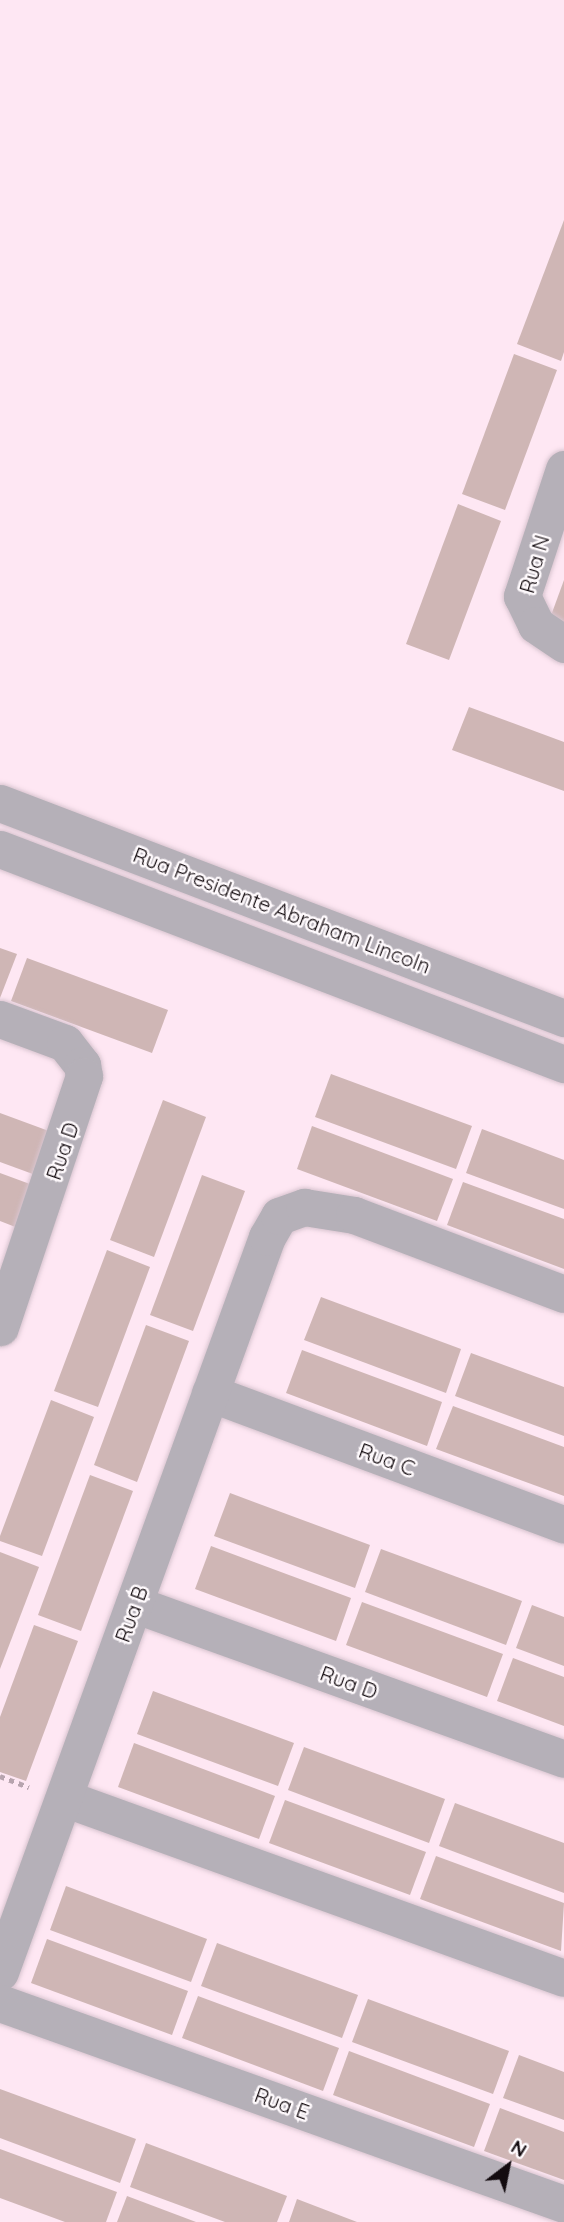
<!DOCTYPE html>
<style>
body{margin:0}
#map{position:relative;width:564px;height:2222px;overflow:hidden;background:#fee7f3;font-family:Quicksand,sans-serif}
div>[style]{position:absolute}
.building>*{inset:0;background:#cfb6b5}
.path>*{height:4.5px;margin-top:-2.25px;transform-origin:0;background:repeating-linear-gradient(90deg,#b7a4ae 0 5px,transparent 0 10px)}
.roads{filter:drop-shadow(0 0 2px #d8c4cf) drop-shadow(0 0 2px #d8c4cf)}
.minor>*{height:37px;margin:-18.5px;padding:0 18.5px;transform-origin:18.5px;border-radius:18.5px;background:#b5b0b8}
span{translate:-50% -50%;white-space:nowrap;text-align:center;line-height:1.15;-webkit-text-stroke:5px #fffafd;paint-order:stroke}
.street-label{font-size:21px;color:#130b0f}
.north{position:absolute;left:473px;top:2131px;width:70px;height:70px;-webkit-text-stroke:5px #fffafd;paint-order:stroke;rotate:32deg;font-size:19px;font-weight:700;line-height:28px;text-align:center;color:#130b0f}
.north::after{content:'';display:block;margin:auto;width:24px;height:32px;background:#130b0f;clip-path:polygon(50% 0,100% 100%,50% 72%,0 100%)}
</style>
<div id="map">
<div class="building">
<i style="clip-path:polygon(564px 220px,564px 352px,561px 361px,517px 344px)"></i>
<i style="clip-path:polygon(514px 354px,557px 370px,505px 510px,462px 494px)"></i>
<i style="clip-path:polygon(458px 504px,501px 521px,449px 660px,406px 644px)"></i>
<i style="clip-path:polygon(564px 580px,564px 626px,549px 621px)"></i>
<i style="clip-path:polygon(469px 707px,564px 742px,564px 791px,452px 750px)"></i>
<i style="clip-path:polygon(0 948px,17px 954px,0 998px)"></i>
<i style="clip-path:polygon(27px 958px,168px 1010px,152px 1053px,11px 1001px)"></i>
<i style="clip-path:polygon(331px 1074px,472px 1126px,456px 1169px,315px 1117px)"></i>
<i style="clip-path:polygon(163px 1100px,206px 1117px,154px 1257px,110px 1240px)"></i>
<i style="clip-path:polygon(0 1113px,57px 1134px,41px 1177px,0 1162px)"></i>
<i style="clip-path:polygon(312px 1126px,453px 1179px,437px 1221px,297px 1169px)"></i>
<i style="clip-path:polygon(482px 1129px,564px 1160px,564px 1209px,466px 1173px)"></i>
<i style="clip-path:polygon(0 1173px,38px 1187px,23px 1230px,0 1221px)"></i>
<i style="clip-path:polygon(202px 1175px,245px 1191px,193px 1331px,150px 1315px)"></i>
<i style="clip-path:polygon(463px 1182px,564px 1219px,564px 1269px,447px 1225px)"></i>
<i style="clip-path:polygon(107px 1250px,150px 1267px,98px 1407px,54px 1391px)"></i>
<i style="clip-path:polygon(321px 1297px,461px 1349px,446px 1393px,304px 1340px)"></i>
<i style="clip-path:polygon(146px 1325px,189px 1341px,137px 1482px,94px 1465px)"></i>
<i style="clip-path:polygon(302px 1350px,442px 1402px,427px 1446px,286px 1393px)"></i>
<i style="clip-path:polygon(471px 1353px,564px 1387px,564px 1436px,455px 1396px)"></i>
<i style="clip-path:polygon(51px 1400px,94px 1417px,42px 1556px,0 1541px,0 1536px)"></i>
<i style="clip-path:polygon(453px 1406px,564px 1447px,564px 1496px,436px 1449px)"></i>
<i style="clip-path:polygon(90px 1475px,133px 1491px,81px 1631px,38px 1615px)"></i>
<i style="clip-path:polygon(230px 1493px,370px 1545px,355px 1588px,214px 1536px)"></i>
<i style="clip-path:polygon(211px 1546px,351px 1598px,336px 1641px,195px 1589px)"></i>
<i style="clip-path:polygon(381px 1549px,522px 1601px,506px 1645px,365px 1592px)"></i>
<i style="clip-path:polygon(0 1552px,39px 1567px,0 1669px)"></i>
<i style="clip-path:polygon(362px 1602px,503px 1654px,487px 1697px,346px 1645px)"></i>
<i style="clip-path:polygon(532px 1605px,564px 1617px,564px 1666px,516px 1648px)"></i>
<i style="clip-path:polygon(34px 1625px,78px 1641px,26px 1781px,0 1772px,0 1717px)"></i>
<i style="clip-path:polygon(513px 1658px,564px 1677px,564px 1726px,497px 1701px)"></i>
<i style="clip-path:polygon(153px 1691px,294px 1743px,278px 1786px,137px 1734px)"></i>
<i style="clip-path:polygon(134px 1743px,275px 1796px,259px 1839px,118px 1787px)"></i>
<i style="clip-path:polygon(304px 1747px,445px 1799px,429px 1843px,288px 1790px)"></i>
<i style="clip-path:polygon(285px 1800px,426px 1852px,410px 1895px,269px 1843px)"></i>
<i style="clip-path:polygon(455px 1803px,564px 1843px,564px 1893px,439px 1846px)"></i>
<i style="clip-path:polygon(436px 1856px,564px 1903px,561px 1951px,420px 1899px)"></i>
<i style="clip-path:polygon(66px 1886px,207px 1939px,191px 1982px,50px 1930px)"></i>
<i style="clip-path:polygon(47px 1939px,188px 1991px,172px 2035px,31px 1983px)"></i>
<i style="clip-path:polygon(217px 1943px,358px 1995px,342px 2038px,201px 1986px)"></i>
<i style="clip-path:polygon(198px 1996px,339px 2048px,323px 2091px,182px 2038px)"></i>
<i style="clip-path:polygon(368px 1999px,509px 2051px,493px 2094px,352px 2042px)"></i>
<i style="clip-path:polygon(349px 2051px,490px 2104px,474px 2147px,333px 2095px)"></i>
<i style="clip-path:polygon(519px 2055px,564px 2072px,564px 2120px,503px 2098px)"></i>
<i style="clip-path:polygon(0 2089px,136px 2139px,120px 2183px,0 2138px)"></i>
<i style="clip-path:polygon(500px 2108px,564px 2132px,564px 2180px,484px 2151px)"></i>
<i style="clip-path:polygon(146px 2143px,287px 2196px,277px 2222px,225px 2222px,130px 2187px)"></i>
<i style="clip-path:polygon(0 2149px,117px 2192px,106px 2222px,65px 2222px,0 2198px)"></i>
<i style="clip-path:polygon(127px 2196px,196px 2222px,117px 2222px)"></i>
<i style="clip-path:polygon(297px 2199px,357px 2222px,289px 2222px)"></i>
</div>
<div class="path">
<i style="left:0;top:1776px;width:31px;rotate:21deg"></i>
</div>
<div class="roads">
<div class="minor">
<i style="left:564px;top:469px;width:134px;rotate:108.3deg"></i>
<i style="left:522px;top:596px;width:32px;rotate:64deg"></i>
<i style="left:536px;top:625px;width:34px;rotate:34deg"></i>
<i style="left:0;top:803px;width:604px;rotate:20.87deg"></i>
<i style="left:0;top:849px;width:604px;rotate:20.87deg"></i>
<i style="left:0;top:1019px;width:69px;rotate:20.3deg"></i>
<i style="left:65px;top:1043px;width:28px;rotate:52deg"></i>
<i style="left:82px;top:1065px;width:11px;rotate:80deg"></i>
<i style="left:84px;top:1076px;width:265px;rotate:108.5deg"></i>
<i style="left:210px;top:1393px;width:378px;rotate:20.4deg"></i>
<i style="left:134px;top:1604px;width:457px;rotate:19.8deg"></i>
<i style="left:64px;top:1798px;width:531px;rotate:19.8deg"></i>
<i style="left:0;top:1972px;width:782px;rotate:-70.04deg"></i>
<i style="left:267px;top:1237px;width:24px;rotate:-60deg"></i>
<i style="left:279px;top:1216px;width:27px;rotate:-20deg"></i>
<i style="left:304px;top:1207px;width:51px;rotate:9.1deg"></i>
<i style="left:354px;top:1215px;width:224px;rotate:20.6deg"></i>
<i style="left:0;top:2003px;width:599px;rotate:19.62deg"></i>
</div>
</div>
<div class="street-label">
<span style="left:534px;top:564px;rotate:-74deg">Rua N</span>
<span style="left:282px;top:910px;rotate:21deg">Rua Presidente Abraham Lincoln</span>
<span style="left:62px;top:1151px;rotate:-71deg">Rua D</span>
<span style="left:387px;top:1459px;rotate:20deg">Rua C</span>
<span style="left:131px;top:1614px;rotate:-70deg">Rua B</span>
<span style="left:349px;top:1682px;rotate:20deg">Rua D</span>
<span style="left:282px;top:2103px;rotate:20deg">Rua E</span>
</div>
<div class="north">N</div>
</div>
